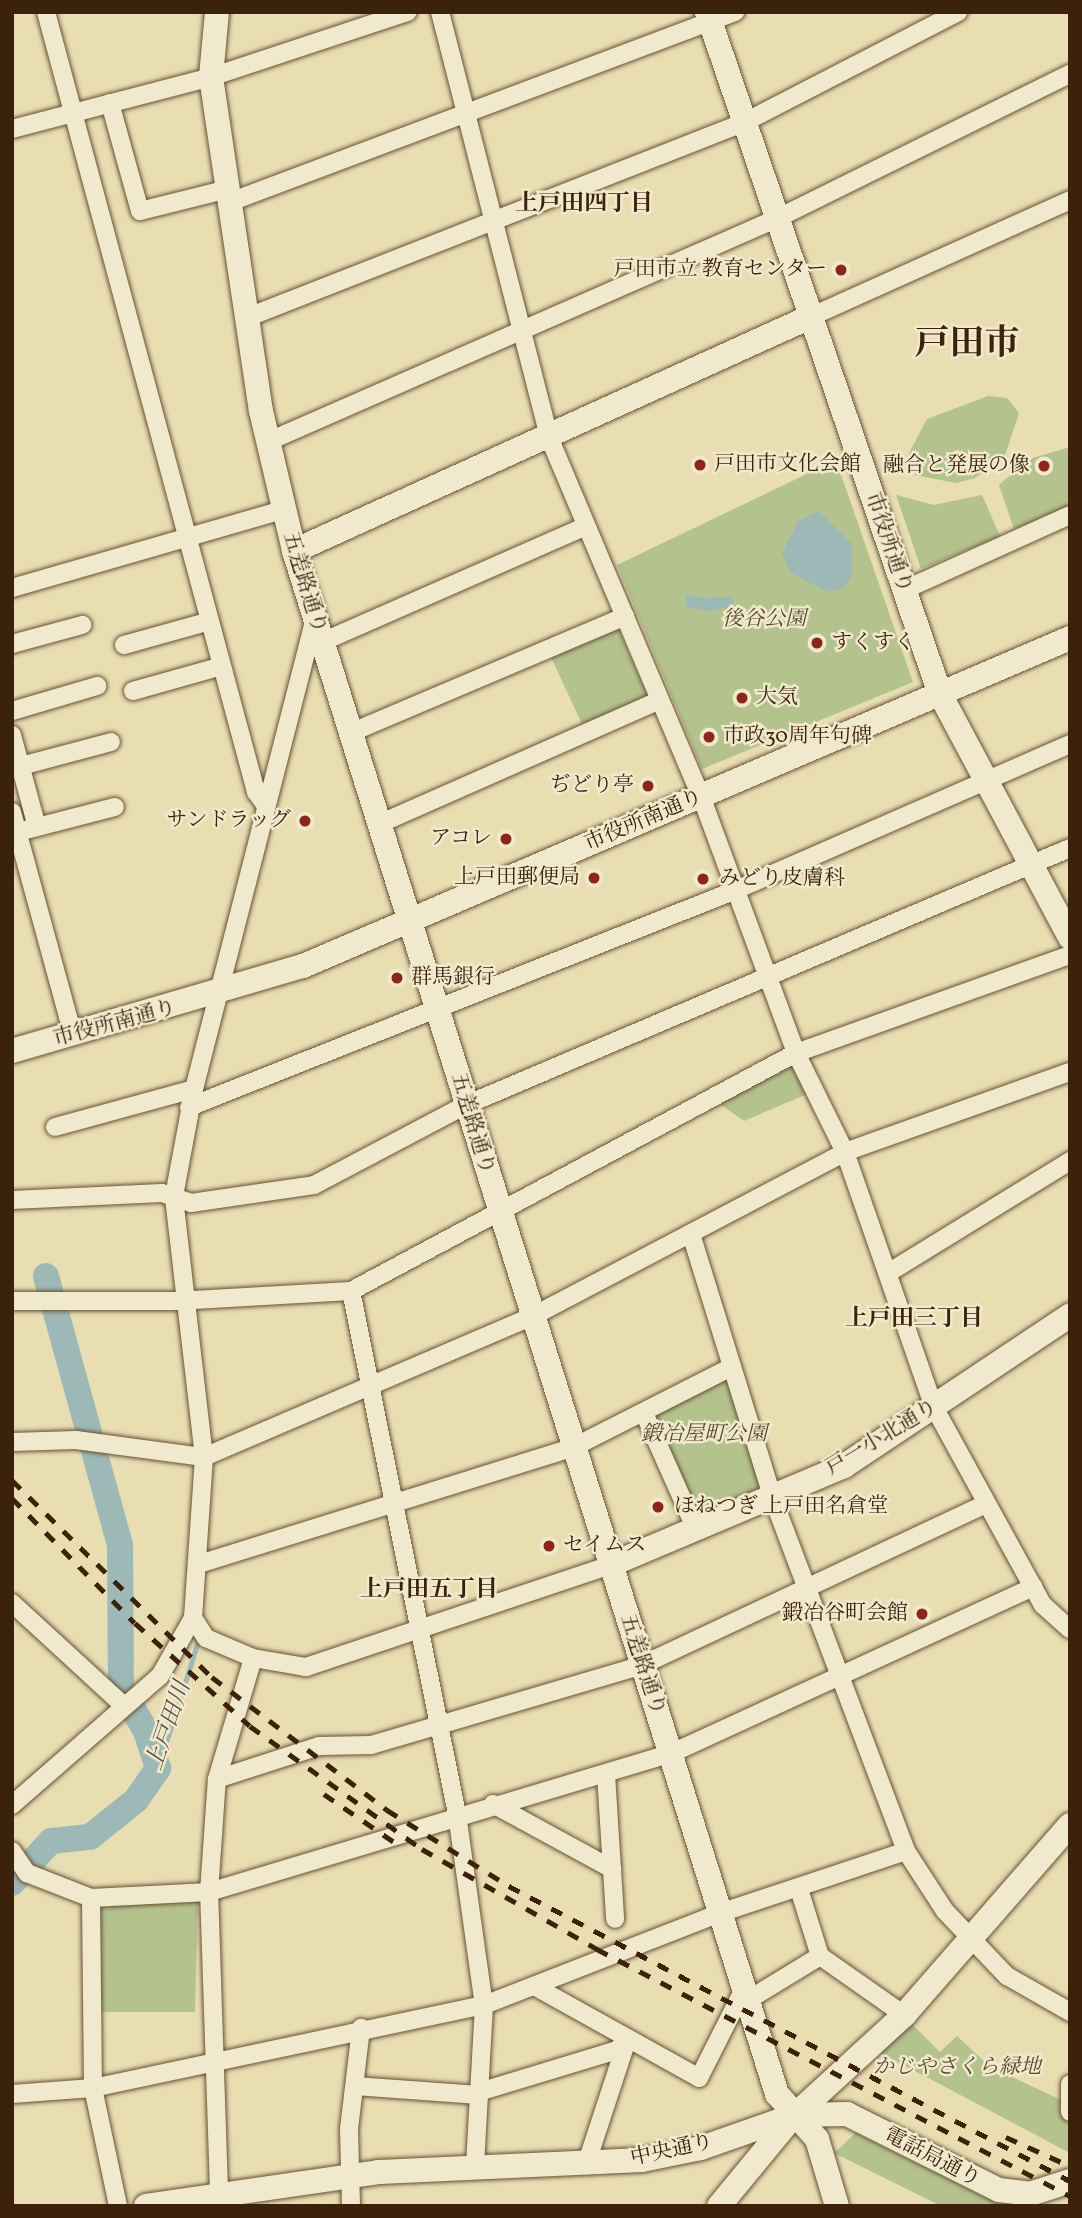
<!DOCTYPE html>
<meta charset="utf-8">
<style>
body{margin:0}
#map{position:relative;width:1082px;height:2218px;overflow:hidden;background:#e9ddb2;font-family:Vollkorn,"Noto Serif JP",serif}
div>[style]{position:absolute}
.green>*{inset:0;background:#b4c28e}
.water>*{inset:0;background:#9db9b7}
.stream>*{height:4.5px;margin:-2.25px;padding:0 2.25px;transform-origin:2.25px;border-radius:2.25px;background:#9db9b7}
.river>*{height:26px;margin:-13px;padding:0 13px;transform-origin:13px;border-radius:13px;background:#9db9b7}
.roads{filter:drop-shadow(0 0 2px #675135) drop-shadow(0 0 2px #675135)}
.street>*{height:18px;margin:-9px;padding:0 9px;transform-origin:9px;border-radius:9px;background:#f1e9cd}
.secondary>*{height:24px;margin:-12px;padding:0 12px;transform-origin:12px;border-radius:12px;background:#f1e9cd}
.rail>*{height:4.5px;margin-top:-2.25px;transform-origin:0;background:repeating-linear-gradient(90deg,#3c220b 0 12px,transparent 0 24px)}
.dots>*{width:19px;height:19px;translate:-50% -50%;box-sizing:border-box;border:4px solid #f1e9cd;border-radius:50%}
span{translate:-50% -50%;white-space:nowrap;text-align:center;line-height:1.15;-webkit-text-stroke:5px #f1e9cd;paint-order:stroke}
.poi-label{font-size:21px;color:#3c220b}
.right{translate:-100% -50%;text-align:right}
.left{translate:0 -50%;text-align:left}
.street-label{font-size:21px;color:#3c220b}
.park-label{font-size:21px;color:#5a4a2c;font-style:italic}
.neighbourhood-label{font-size:23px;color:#3c220b;font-weight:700}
.water-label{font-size:23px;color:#594f3f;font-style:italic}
.town-label{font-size:35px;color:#3c220b;font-weight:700}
.frame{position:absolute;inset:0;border:14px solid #3c220b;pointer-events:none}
</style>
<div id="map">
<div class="green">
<i style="clip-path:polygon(988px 396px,1007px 398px,1019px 413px,1005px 455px,975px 478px,956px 483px,915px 475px,909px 453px,927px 419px)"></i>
<i style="clip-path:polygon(1070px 447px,1070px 506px,1014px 529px,999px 485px,1029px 459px)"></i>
<i style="clip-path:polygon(836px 460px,913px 682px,702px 769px,617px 565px)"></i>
<i style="clip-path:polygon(896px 495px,934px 505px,982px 495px,1000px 536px,921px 569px)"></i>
<i style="clip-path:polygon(616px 624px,648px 696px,582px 724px,550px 655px)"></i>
<i style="clip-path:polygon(795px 1061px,807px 1094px,744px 1121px,717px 1102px)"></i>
<i style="clip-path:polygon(730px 1374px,763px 1490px,696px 1518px,649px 1414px)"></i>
<i style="clip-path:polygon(198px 1897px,195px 2012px,96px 2012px,100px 1902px)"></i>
<i style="clip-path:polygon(911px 2023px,940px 2052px,957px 2036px,989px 2066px,1061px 2100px,1059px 2111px,1070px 2117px,1070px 2153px,879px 2052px)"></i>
<i style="clip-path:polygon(860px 2129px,1034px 2201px,1037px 2206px,941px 2206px,834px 2153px)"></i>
</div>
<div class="water">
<i style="clip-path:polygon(819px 511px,852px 544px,852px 574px,845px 587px,828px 592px,791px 573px,782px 553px,798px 521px)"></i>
<i style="clip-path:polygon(685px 594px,704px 598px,734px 597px,732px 606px,708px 611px,686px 607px)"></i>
</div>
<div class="stream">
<i style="left:158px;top:1768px;width:136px;rotate:-72.5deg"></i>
</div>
<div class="river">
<i style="left:12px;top:1883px;width:57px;rotate:-47.1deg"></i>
<i style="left:51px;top:1841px;width:39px;rotate:-6deg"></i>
<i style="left:90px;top:1837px;width:59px;rotate:-38.8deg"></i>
<i style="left:136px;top:1800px;width:39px;rotate:-55deg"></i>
<i style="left:158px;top:1768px;width:39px;rotate:-108deg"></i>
<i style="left:146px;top:1731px;width:49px;rotate:-120.8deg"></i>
<i style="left:121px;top:1689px;width:144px;rotate:-90.4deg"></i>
<i style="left:120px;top:1545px;width:279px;rotate:-105.4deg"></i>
</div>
<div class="roads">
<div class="street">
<i style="left:46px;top:12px;width:808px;rotate:74.93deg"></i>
<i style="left:256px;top:792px;width:17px;rotate:54deg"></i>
<i style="left:440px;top:12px;width:439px;rotate:75.6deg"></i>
<i style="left:549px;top:437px;width:390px;rotate:67.1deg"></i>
<i style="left:701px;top:796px;width:274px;rotate:69.7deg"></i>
<i style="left:796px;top:1053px;width:110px;rotate:63.7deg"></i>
<i style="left:845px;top:1152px;width:270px;rotate:70.8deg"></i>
<i style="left:934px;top:1407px;width:226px;rotate:61.2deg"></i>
<i style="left:1043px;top:1605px;width:36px;rotate:42deg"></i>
<i style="left:110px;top:103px;width:112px;rotate:74.5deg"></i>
<i style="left:140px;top:211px;width:91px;rotate:-14deg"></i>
<i style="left:12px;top:129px;width:206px;rotate:-14.6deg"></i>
<i style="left:211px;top:77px;width:207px;rotate:-18.3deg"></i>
<i style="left:230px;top:202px;width:540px;rotate:-20.62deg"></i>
<i style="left:810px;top:317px;width:285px;rotate:-24.2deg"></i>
<i style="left:246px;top:318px;width:536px;rotate:-21.44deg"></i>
<i style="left:745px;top:122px;width:240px;rotate:-27.3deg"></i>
<i style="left:267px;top:442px;width:558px;rotate:-23.67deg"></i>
<i style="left:778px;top:218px;width:326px;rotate:-26.3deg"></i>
<i style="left:12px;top:588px;width:282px;rotate:-16.1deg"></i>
<i style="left:904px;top:590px;width:182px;rotate:-24.3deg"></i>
<i style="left:322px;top:642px;width:288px;rotate:-23.7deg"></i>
<i style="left:12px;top:644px;width:73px;rotate:-15.2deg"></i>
<i style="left:124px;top:645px;width:89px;rotate:-15.6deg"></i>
<i style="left:133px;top:691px;width:92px;rotate:-15.7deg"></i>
<i style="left:12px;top:711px;width:89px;rotate:-16.4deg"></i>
<i style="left:350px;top:733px;width:299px;rotate:-23deg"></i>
<i style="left:12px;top:735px;width:95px;rotate:74.8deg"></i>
<i style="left:21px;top:766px;width:93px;rotate:-14.9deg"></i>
<i style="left:12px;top:812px;width:231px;rotate:74.7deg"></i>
<i style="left:379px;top:824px;width:307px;rotate:-23.8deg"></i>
<i style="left:18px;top:832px;width:100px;rotate:-14.5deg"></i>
<i style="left:189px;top:1107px;width:588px;rotate:-21.64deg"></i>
<i style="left:736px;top:890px;width:365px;rotate:-23.6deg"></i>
<i style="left:55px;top:1127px;width:144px;rotate:-15.3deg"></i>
<i style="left:12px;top:1200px;width:150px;rotate:-2.7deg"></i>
<i style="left:162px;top:1193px;width:31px;rotate:19deg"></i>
<i style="left:191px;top:1203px;width:124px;rotate:-8.3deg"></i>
<i style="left:314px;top:1185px;width:172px;rotate:-27.8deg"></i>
<i style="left:466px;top:1105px;width:656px;rotate:-23.05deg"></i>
<i style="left:691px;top:1234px;width:274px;rotate:72.8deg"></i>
<i style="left:772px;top:1496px;width:379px;rotate:69.3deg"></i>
<i style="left:906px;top:1851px;width:72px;rotate:57deg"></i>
<i style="left:945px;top:1911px;width:90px;rotate:46.4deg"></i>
<i style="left:1007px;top:1976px;width:73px;rotate:29.7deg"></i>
<i style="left:888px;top:1273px;width:214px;rotate:-31.6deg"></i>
<i style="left:351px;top:1291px;width:534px;rotate:78.54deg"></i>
<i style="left:457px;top:1814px;width:193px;rotate:82deg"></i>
<i style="left:484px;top:2005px;width:163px;rotate:93.2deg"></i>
<i style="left:12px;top:1301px;width:164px"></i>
<i style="left:176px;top:1301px;width:175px;rotate:-3.3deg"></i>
<i style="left:351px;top:1291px;width:505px;rotate:-28.14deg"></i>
<i style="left:796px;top:1053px;width:291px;rotate:-19.7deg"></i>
<i style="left:644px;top:1413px;width:128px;rotate:66deg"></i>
<i style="left:12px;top:1442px;width:64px;rotate:-1.8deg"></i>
<i style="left:76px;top:1440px;width:129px;rotate:7.6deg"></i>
<i style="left:204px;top:1457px;width:358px;rotate:-23.2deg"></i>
<i style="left:533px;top:1316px;width:352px;rotate:-27.7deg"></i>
<i style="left:845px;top:1152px;width:239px;rotate:-19.6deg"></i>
<i style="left:199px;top:1564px;width:393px;rotate:-17.3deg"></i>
<i style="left:574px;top:1447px;width:177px;rotate:-26.9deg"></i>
<i style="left:12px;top:1603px;width:151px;rotate:42.6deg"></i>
<i style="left:193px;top:1618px;width:24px;rotate:57deg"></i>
<i style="left:206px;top:1638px;width:51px;rotate:23.1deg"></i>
<i style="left:253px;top:1658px;width:54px;rotate:9.6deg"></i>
<i style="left:306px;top:1667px;width:321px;rotate:-18.5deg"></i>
<i style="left:606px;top:1774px;width:145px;rotate:86.4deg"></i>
<i style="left:217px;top:1779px;width:107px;rotate:-17.9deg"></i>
<i style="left:319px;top:1746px;width:52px;rotate:-1.1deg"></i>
<i style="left:371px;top:1745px;width:283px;rotate:-16.4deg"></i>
<i style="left:642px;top:1665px;width:380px;rotate:-25.1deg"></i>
<i style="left:493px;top:1804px;width:136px;rotate:28.6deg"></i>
<i style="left:12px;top:1805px;width:196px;rotate:-41.1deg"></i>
<i style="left:160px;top:1676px;width:67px;rotate:-60.4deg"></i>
<i style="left:193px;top:1618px;width:161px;rotate:-86.1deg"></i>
<i style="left:204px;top:1457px;width:263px;rotate:-96.6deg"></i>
<i style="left:174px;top:1196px;width:109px;rotate:-79.4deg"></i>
<i style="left:194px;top:1089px;width:484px;rotate:-75.6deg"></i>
<i style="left:12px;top:1851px;width:27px;rotate:56deg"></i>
<i style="left:27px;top:1873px;width:69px;rotate:21.3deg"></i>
<i style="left:91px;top:1898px;width:118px;rotate:-2.9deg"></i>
<i style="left:209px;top:1892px;width:481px;rotate:-16.7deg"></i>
<i style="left:670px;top:1754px;width:400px;rotate:-24.7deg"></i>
<i style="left:799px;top:1889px;width:70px;rotate:72.6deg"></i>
<i style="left:91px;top:1898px;width:190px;rotate:89.4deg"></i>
<i style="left:93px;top:2088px;width:121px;rotate:78deg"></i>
<i style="left:534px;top:1986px;width:189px;rotate:29.1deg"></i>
<i style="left:699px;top:2078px;width:100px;rotate:-63.2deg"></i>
<i style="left:748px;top:2000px;width:84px;rotate:-31.4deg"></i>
<i style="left:820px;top:1956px;width:103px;rotate:35.1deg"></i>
<i style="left:1070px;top:2084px;width:28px;rotate:90deg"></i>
<i style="left:355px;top:2086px;width:124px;rotate:4.2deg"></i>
<i style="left:479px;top:2092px;width:144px;rotate:-16.9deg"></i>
<i style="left:617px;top:2050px;width:14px;rotate:-45deg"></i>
<i style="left:12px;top:2094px;width:81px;rotate:-4.2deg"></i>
<i style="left:93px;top:2088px;width:400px;rotate:-12deg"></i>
<i style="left:484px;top:2005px;width:253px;rotate:-21.3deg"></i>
<i style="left:720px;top:1913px;width:196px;rotate:-18.4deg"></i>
<i style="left:586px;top:2165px;width:132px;rotate:-71.8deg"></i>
<i style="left:219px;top:2191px;width:299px;rotate:-91.9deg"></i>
<i style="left:209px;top:1892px;width:113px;rotate:-86deg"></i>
<i style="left:217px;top:1779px;width:126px;rotate:-73.4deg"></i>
<i style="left:351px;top:2206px;width:77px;rotate:-91.5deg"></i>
<i style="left:349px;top:2129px;width:102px;rotate:-83.2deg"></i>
</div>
<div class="secondary">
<i style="left:217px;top:12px;width:65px;rotate:95.3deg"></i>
<i style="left:211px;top:77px;width:338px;rotate:81.5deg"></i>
<i style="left:261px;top:411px;width:144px;rotate:76.7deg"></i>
<i style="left:294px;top:551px;width:1617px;rotate:72.62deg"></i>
<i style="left:777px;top:2094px;width:60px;rotate:48.4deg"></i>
<i style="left:817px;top:2139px;width:70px;rotate:73.4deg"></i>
<i style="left:707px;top:12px;width:721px;rotate:71.14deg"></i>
<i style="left:940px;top:694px;width:276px;rotate:61.9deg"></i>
<i style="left:294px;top:551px;width:567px;rotate:-24.39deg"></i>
<i style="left:12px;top:1051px;width:303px;rotate:-16.3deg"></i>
<i style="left:303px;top:966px;width:834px;rotate:-23.15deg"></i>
<i style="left:610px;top:1565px;width:254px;rotate:-22.9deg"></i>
<i style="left:844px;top:1466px;width:272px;rotate:-33.7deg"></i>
<i style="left:795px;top:2115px;width:52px;rotate:-1.1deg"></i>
<i style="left:847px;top:2114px;width:170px;rotate:26.6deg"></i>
<i style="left:999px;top:2190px;width:31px;rotate:7deg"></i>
<i style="left:1030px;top:2194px;width:42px;rotate:-18deg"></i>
<i style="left:146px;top:2206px;width:235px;rotate:-8.3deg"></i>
<i style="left:379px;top:2172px;width:263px;rotate:-2.6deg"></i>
<i style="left:642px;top:2160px;width:60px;rotate:-11.5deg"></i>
<i style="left:701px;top:2148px;width:100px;rotate:-19.3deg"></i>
<i style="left:795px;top:2115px;width:148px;rotate:-42.5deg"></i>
<i style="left:904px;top:2015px;width:252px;rotate:-48.9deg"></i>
<i style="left:719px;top:2206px;width:118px;rotate:-50.5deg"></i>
</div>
</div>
<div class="rail">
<i style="left:12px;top:1480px;width:281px;rotate:44.6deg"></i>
<i style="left:212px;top:1677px;width:220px;rotate:37.2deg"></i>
<i style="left:387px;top:1810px;width:144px;rotate:31.9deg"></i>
<i style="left:509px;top:1886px;width:634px;rotate:27.74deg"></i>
<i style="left:12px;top:1498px;width:175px;rotate:45.5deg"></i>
<i style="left:135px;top:1623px;width:154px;rotate:41.8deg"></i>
<i style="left:250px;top:1726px;width:211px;rotate:35.6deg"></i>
<i style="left:422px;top:1849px;width:202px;rotate:29.7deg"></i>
<i style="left:597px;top:1949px;width:534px;rotate:27.57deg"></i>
<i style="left:324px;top:1794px;width:92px;rotate:34.4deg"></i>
<i style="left:1006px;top:2137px;width:70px;rotate:24.4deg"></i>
</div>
<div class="dots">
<i style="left:841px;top:270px;background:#8f2418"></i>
<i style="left:700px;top:465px;background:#8f2418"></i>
<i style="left:1044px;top:466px;background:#8f2418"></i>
<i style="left:817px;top:643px;background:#8f2418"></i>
<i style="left:742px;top:698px;background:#8f2418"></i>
<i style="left:709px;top:737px;background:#8f2418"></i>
<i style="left:648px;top:786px;background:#8f2418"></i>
<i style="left:305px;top:821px;background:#8f2418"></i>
<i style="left:506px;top:839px;background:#8f2418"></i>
<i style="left:594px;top:878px;background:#8f2418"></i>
<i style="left:703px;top:879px;background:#8f2418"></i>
<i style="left:397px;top:978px;background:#8f2418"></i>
<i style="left:658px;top:1507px;background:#8f2418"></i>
<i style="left:549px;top:1546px;background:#8f2418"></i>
<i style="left:922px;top:1614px;background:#8f2418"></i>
</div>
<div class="poi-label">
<span class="right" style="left:827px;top:270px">戸田市立 教育センター</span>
<span class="left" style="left:714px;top:465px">戸田市文化会館</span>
<span class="right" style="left:1030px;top:466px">融合と発展の像</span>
<span class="left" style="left:831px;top:643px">すくすく</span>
<span class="left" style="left:756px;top:698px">大気</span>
<span class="left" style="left:723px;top:737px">市政30周年句碑</span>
<span class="right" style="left:634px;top:786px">ぢどり亭</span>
<span class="right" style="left:291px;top:821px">サンドラッグ</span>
<span class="right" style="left:492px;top:839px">アコレ</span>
<span class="right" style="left:580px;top:878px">上戸田郵便局</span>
<span class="left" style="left:719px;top:879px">みどり皮膚科</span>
<span class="left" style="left:411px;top:978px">群馬銀行</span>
<span class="left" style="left:674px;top:1507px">ほねつぎ 上戸田名倉堂</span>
<span class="left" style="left:563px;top:1546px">セイムス</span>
<span class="right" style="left:908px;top:1614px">鍛冶谷町会館</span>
</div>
<div class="street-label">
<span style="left:888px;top:543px;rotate:71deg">市役所通り</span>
<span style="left:304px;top:583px;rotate:73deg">五差路通り</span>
<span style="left:644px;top:821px;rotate:-23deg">市役所南通り</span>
<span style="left:115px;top:1024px;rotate:-15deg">市役所南通り</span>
<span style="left:472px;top:1124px;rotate:73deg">五差路通り</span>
<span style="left:882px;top:1438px;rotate:-31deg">戸一小北通り</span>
<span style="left:642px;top:1665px;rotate:72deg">五差路通り</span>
<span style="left:672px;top:2151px;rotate:-12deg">中央通り</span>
<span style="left:932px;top:2158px;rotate:27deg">電話局通り</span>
</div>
<div class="park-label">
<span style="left:764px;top:620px">後谷公園</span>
<span style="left:704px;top:1435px">鍛冶屋町公園</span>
<span style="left:957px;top:2068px">かじやさくら緑地</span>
</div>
<div class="neighbourhood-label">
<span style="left:584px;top:204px">上戸田四丁目</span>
<span style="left:914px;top:1319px">上戸田三丁目</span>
<span style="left:429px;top:1590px">上戸田五丁目</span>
</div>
<div class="water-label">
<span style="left:169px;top:1726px;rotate:-71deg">上戸田川</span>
</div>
<div class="town-label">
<span style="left:967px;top:345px">戸田市</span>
</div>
<div class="frame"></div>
</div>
